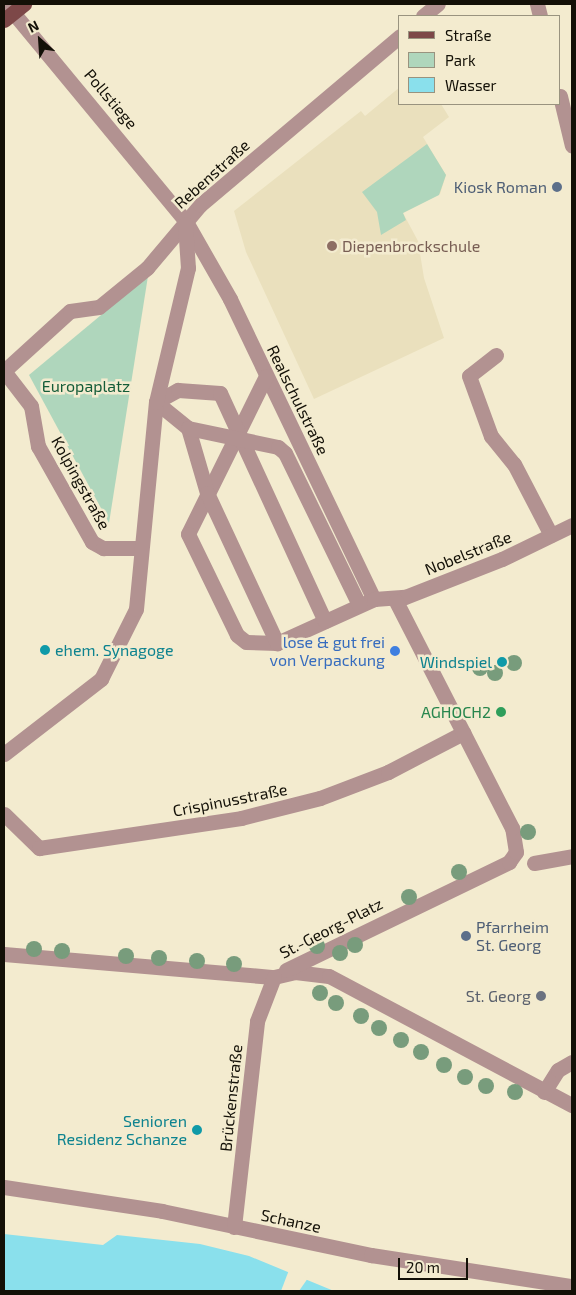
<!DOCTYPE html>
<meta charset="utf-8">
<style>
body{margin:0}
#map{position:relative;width:576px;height:1295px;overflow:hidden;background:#f3ebcf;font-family:"Exo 2",sans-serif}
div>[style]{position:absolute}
.built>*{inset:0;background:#eae0bd}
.green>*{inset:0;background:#afd6bc}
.water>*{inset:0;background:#8ae0ec}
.pier>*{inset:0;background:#f3ebcf}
.minor>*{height:15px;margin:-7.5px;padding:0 7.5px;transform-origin:7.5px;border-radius:7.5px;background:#b29291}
.major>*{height:15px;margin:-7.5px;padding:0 7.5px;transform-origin:7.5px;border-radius:7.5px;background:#7d4848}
.trees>*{width:16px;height:16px;margin:-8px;border-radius:50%;background:#789c7c}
.dots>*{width:14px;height:14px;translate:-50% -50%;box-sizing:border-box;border:2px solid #f3ebcf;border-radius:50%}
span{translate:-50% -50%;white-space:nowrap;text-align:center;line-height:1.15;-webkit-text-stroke:5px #f3ebcf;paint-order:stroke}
.street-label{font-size:16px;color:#131007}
.service-label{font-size:16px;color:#4e5e75}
.right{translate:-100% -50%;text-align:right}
.left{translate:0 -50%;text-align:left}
.education-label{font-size:16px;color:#785e54}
.park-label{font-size:16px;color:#145c38}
.shop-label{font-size:16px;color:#366cbe}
.culture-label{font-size:16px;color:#0d838f}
.leisure-label{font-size:16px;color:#27864d}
.worship-label{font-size:16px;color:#5b616d}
.frame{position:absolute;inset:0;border:5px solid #131007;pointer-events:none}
.legend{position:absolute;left:398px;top:15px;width:162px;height:90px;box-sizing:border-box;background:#f3ebcf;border:1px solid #99937f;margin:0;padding:6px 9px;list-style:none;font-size:15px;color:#131007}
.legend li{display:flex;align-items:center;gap:10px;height:25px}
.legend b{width:25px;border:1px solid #99937f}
.north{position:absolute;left:15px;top:15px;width:50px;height:50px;-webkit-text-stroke:4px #f3ebcf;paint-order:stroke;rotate:334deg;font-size:14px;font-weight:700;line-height:20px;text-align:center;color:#131007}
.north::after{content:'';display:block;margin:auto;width:18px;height:22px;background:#131007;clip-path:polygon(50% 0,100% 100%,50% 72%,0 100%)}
.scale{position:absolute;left:398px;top:1258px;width:70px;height:22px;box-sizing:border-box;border:2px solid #131007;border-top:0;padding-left:6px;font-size:15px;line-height:18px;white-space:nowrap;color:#131007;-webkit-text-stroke:4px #f3ebcf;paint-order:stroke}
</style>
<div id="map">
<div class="built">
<i style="clip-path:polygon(400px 87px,400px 104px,441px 104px,449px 117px,423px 137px,446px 175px,440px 194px,403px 213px,418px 241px,424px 278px,444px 338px,314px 399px,246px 252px,234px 211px,361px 111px,365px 116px)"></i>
</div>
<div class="green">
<i style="clip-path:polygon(427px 144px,446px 175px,439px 195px,403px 213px,406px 220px,381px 235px,377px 212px,362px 192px)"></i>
<i style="clip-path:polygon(148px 276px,109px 523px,29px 375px)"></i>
</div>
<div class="water">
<i style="clip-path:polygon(4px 1234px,103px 1245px,117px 1235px,200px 1244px,249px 1256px,334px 1291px,4px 1291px)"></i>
</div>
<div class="pier">
<i style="clip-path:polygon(289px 1270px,308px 1278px,299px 1291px,281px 1291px)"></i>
</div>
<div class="minor">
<i style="left:6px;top:4px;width:281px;rotate:50.4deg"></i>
<i style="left:185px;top:220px;width:91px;rotate:60.3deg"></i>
<i style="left:230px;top:299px;width:333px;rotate:64.4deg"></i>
<i style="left:537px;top:4px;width:12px;rotate:76deg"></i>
<i style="left:423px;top:16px;width:19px;rotate:-39deg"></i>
<i style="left:560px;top:96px;width:51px;rotate:76.5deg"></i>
<i style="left:496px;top:355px;width:34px;rotate:142deg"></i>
<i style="left:469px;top:376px;width:64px;rotate:69.9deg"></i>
<i style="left:491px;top:436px;width:36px;rotate:51deg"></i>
<i style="left:514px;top:464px;width:80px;rotate:62.5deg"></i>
<i style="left:4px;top:371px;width:89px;rotate:-42.3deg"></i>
<i style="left:70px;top:311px;width:29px;rotate:-8deg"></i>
<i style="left:99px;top:307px;width:62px;rotate:-39.1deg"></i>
<i style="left:147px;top:268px;width:82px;rotate:-49.9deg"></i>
<i style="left:200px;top:205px;width:262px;rotate:-40.2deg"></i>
<i style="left:4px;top:371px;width:44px;rotate:52.4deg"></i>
<i style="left:31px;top:406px;width:41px;rotate:80.1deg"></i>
<i style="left:38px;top:446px;width:110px;rotate:60.6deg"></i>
<i style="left:92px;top:542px;width:13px;rotate:29deg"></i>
<i style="left:103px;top:548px;width:38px"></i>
<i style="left:266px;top:376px;width:176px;rotate:116.3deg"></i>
<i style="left:188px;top:534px;width:112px;rotate:64.1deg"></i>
<i style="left:237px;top:635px;width:11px;rotate:38deg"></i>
<i style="left:246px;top:642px;width:31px;rotate:2deg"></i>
<i style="left:277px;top:643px;width:107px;rotate:-24.4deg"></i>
<i style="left:374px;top:599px;width:31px;rotate:-4deg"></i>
<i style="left:405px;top:597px;width:104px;rotate:-21.4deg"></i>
<i style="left:502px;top:559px;width:78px;rotate:-25.9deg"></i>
<i style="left:156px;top:402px;width:25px;rotate:-29deg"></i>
<i style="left:178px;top:390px;width:42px;rotate:4.1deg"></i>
<i style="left:220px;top:393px;width:251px;rotate:65.3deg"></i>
<i style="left:156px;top:402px;width:41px;rotate:39.1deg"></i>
<i style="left:188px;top:428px;width:68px;rotate:73.7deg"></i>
<i style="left:207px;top:493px;width:166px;rotate:65deg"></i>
<i style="left:188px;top:428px;width:92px;rotate:11.9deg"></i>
<i style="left:278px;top:447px;width:9px;rotate:41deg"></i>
<i style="left:285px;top:453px;width:169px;rotate:64deg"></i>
<i style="left:4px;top:754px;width:123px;rotate:-37.7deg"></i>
<i style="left:101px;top:679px;width:78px;rotate:-63.4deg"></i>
<i style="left:136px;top:609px;width:208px;rotate:-84.5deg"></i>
<i style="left:156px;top:402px;width:138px;rotate:-76.6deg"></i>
<i style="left:188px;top:268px;width:44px;rotate:-93.9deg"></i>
<i style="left:4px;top:814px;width:49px;rotate:44.2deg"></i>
<i style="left:39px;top:848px;width:204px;rotate:-8.4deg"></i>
<i style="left:241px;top:818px;width:81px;rotate:-14.2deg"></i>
<i style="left:320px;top:798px;width:73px;rotate:-20.9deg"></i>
<i style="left:388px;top:772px;width:85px;rotate:-27.5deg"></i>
<i style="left:534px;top:863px;width:39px;rotate:-10deg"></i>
<i style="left:4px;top:954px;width:271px;rotate:4.9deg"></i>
<i style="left:274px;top:977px;width:22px;rotate:-13deg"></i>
<i style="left:295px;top:972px;width:34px;rotate:7deg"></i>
<i style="left:329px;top:976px;width:275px;rotate:28deg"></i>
<i style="left:286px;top:970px;width:248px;rotate:-25.8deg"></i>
<i style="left:509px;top:862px;width:12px;rotate:-55deg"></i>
<i style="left:516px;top:852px;width:24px;rotate:-99deg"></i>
<i style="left:512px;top:828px;width:255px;rotate:-117.1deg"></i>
<i style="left:544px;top:1092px;width:26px;rotate:-58deg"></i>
<i style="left:558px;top:1070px;width:16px;rotate:-30deg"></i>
<i style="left:4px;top:1187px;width:160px;rotate:8.6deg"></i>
<i style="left:162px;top:1211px;width:214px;rotate:11.9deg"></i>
<i style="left:371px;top:1255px;width:203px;rotate:8.8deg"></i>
<i style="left:234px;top:1227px;width:207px;rotate:-83.6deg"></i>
<i style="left:257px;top:1021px;width:47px;rotate:-68.9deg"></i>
</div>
<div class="major">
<i style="left:4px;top:20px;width:26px;rotate:-39deg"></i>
</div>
<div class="trees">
<i style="left:514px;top:663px"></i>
<i style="left:480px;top:668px"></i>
<i style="left:495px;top:673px"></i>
<i style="left:528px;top:832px"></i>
<i style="left:459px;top:872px"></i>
<i style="left:409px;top:897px"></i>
<i style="left:355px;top:945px"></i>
<i style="left:317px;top:946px"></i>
<i style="left:34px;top:949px"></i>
<i style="left:62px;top:951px"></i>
<i style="left:340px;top:953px"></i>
<i style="left:126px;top:956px"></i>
<i style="left:159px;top:958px"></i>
<i style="left:197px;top:961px"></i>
<i style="left:234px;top:964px"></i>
<i style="left:320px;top:993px"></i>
<i style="left:336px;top:1003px"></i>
<i style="left:361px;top:1016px"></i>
<i style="left:379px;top:1028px"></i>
<i style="left:401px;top:1040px"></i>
<i style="left:421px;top:1052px"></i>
<i style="left:444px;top:1065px"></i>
<i style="left:465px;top:1077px"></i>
<i style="left:486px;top:1086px"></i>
<i style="left:515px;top:1092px"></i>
</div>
<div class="dots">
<i style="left:557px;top:187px;background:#5c6f8a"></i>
<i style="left:332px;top:246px;background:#8d6e63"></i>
<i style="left:45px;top:650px;background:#0f9aa8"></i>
<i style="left:395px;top:651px;background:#3f7fe0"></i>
<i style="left:502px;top:662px;background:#0f9aa8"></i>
<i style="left:501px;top:712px;background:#2e9e5b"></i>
<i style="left:466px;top:936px;background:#5c6f8a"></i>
<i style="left:541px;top:996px;background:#6b7280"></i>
<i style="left:197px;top:1130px;background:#0f9aa8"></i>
</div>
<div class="street-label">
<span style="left:111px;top:99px;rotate:50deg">Pollstiege</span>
<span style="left:212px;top:174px;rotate:-42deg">Rebenstraße</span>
<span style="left:298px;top:400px;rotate:64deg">Realschulstraße</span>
<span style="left:81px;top:483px;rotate:61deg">Kolpingstraße</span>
<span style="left:468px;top:553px;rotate:-22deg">Nobelstraße</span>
<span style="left:230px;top:800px;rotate:-11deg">Crispinusstraße</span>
<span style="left:331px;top:928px;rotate:-27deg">St.-Georg-Platz</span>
<span style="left:231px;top:1098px;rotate:-84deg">Brückenstraße</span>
<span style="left:291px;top:1221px;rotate:12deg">Schanze</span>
</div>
<div class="service-label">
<span class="right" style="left:547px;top:187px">Kiosk Roman</span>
<span class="left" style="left:476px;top:936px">Pfarrheim<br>St. Georg</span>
</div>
<div class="education-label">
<span class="left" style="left:342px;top:246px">Diepenbrockschule</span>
</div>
<div class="park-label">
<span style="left:86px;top:386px">Europaplatz</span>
</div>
<div class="shop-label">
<span class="right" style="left:385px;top:651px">lose &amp; gut frei<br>von Verpackung</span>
</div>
<div class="culture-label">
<span class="left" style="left:55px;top:650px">ehem. Synagoge</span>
<span class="right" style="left:492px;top:662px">Windspiel</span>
<span class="right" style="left:187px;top:1130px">Senioren<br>Residenz Schanze</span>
</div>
<div class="leisure-label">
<span class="right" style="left:491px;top:712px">AGHOCH2</span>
</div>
<div class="worship-label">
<span class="right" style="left:531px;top:996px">St. Georg</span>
</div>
<div class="frame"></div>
<ul class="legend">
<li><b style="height:6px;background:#7d4848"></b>Straße</li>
<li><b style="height:14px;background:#afd6bc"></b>Park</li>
<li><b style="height:14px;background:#8ae0ec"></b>Wasser</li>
</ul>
<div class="north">N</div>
<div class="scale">20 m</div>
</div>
